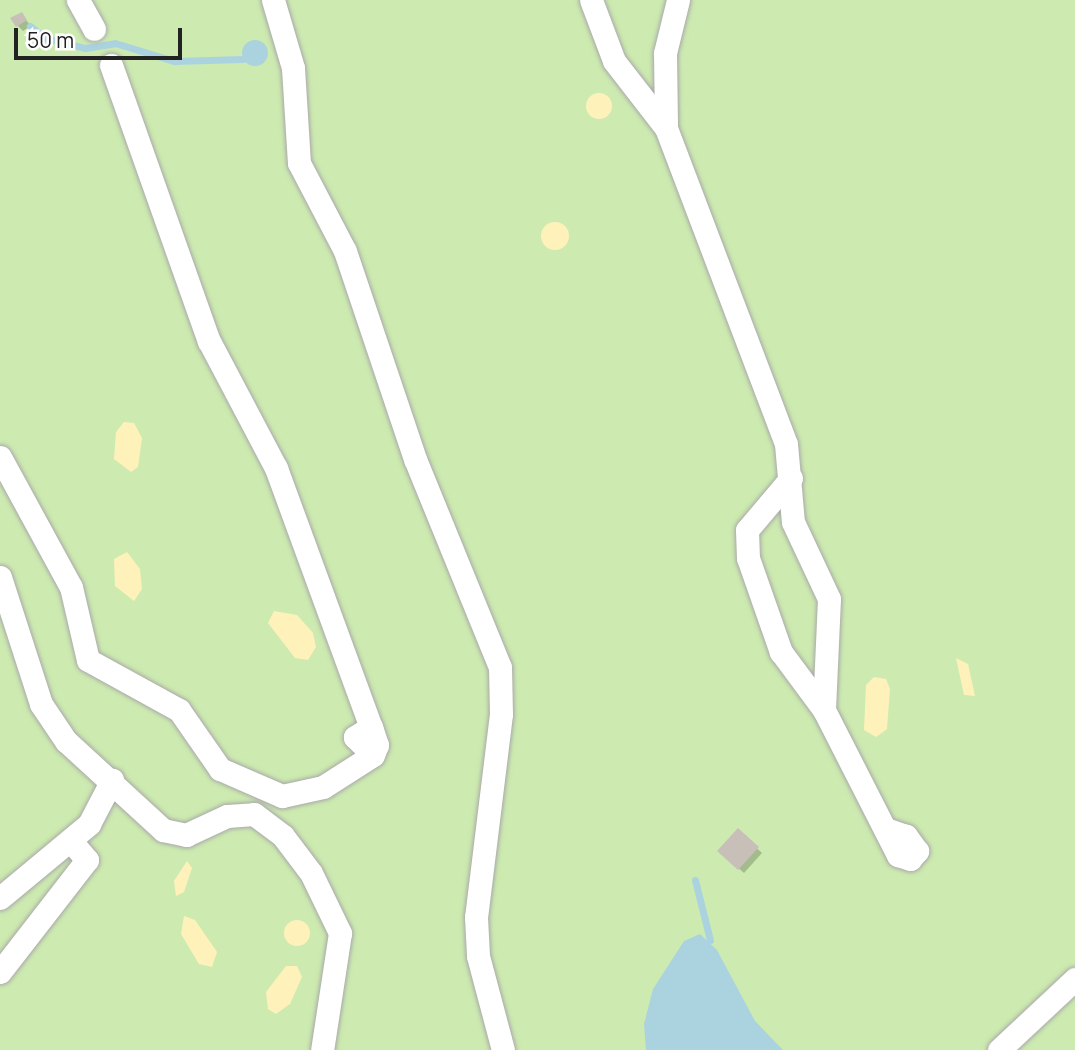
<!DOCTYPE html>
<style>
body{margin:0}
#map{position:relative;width:1075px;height:1050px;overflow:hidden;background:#f2efe9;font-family:Manrope,sans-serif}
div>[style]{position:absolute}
.grass>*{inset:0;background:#cdebb0}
.sand>*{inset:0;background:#fff1ba}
.round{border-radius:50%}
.water>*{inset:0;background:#aad3df}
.shadow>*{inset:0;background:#0003}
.stream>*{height:7px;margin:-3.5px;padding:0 3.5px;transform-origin:3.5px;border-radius:3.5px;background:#aad3df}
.building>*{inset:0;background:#c7bfb8}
.roads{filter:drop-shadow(0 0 2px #a9a9a9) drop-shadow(0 0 2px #a9a9a9)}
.minor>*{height:23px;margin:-11.5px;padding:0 11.5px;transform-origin:11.5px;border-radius:11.5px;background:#fff}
span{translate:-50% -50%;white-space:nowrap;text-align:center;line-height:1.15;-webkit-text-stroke:6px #fff;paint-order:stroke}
.scale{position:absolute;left:14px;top:28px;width:168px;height:32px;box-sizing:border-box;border:4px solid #222;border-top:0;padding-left:9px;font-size:21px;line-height:24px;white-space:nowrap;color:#222;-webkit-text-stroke:5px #fff;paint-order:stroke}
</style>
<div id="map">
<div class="grass">
<i style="clip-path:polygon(0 0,1075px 0,1075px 1050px,0 1050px)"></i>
</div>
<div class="sand">
<i class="round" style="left:586px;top:93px;width:26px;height:26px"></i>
<i class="round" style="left:541px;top:222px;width:28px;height:28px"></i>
<i style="clip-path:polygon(124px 422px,134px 423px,142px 438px,138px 467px,131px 472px,114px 459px,116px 432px)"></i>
<i style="clip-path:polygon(127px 552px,140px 569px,142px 589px,134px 601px,115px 586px,114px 559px)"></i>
<i style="clip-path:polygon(274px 611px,297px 615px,313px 633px,316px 647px,308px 660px,295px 658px,268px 623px)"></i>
<i style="clip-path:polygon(956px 658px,968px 664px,975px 696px,964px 695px)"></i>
<i style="clip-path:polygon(874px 677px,886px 679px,890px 689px,887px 729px,876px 737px,864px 730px,866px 685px)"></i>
<i style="clip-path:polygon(187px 861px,192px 868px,184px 892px,176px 896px,174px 881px)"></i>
<i style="clip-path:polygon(184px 916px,195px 920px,217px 952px,212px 967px,199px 964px,181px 934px)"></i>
<i class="round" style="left:284px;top:920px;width:26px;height:26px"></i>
<i style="clip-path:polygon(286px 966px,297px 966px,302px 977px,290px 1004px,276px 1014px,268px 1009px,266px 992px)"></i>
</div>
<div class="water">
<i class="round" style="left:242px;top:40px;width:26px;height:26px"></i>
<i style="clip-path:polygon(700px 934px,717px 950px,755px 1021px,783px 1050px,646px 1050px,644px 1024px,653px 989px,684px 941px)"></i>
</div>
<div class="shadow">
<i style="clip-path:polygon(21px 14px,31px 26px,23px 31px,18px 26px)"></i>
<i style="clip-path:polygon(738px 831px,762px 853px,744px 873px,719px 851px)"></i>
</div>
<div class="stream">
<i style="left:30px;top:26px;width:19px;rotate:39deg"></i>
<i style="left:45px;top:38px;width:41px;rotate:14deg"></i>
<i style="left:85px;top:48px;width:30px;rotate:-9deg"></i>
<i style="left:115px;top:43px;width:62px;rotate:17deg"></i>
<i style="left:174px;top:61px;width:69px;rotate:-1.7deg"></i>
<i style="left:695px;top:880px;width:62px;rotate:76deg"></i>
</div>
<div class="building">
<i style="clip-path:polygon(22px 12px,27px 20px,16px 27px,10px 18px)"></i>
<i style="clip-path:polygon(738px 828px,759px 847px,738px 870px,717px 851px)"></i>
</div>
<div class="roads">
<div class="minor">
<i style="left:78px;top:0;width:33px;rotate:61deg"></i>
<i style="left:273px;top:0;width:71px;rotate:73.6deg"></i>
<i style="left:293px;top:68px;width:95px;rotate:86.4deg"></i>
<i style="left:299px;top:163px;width:99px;rotate:62.4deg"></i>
<i style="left:345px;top:251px;width:219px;rotate:71.4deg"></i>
<i style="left:415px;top:459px;width:225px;rotate:67.8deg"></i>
<i style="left:500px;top:667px;width:47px;rotate:88.8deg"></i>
<i style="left:501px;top:714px;width:205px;rotate:97deg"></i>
<i style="left:476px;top:917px;width:39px;rotate:87deg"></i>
<i style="left:478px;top:956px;width:97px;rotate:75.1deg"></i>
<i style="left:591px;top:0;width:65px;rotate:69.3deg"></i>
<i style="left:614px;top:61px;width:85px;rotate:52.2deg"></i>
<i style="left:678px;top:0;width:55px;rotate:103.8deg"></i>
<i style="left:665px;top:53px;width:75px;rotate:89.2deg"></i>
<i style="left:666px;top:128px;width:338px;rotate:69.2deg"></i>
<i style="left:786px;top:444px;width:78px;rotate:84.9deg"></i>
<i style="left:793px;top:522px;width:85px;rotate:64.9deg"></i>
<i style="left:829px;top:599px;width:111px;rotate:92.6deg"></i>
<i style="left:824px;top:710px;width:163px;rotate:63deg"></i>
<i style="left:898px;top:855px;width:13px;rotate:18deg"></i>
<i style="left:910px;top:859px;width:11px;rotate:-49deg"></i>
<i style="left:917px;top:851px;width:19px;rotate:-126deg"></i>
<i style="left:906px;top:836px;width:21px;rotate:-161deg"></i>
<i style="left:111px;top:65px;width:293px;rotate:70.5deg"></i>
<i style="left:209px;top:341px;width:144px;rotate:62.2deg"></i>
<i style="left:276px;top:468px;width:276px;rotate:69.9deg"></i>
<i style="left:0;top:457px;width:148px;rotate:61.4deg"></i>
<i style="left:71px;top:587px;width:75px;rotate:76.9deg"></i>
<i style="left:88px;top:660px;width:104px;rotate:28.8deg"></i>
<i style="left:179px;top:710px;width:72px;rotate:55.2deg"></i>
<i style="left:220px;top:769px;width:68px;rotate:23.5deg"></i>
<i style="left:282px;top:796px;width:42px;rotate:-12.4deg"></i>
<i style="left:323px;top:787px;width:59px;rotate:-32.6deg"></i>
<i style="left:373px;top:755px;width:11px;rotate:-68deg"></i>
<i style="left:377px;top:745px;width:19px;rotate:-108deg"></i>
<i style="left:371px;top:727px;width:19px;rotate:148deg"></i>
<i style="left:355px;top:737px;width:25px;rotate:45deg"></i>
<i style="left:791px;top:478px;width:68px;rotate:130.2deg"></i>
<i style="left:747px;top:530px;width:28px;rotate:88deg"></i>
<i style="left:748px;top:558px;width:100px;rotate:70.7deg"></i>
<i style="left:781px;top:652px;width:72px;rotate:53.4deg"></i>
<i style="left:0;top:577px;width:133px;rotate:72.1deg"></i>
<i style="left:41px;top:704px;width:45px;rotate:56deg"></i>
<i style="left:66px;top:741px;width:132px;rotate:42.5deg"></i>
<i style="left:163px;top:830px;width:24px;rotate:12deg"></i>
<i style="left:186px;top:835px;width:45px;rotate:-24.9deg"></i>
<i style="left:227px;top:816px;width:27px;rotate:-4deg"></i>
<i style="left:254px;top:814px;width:36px;rotate:37deg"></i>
<i style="left:283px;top:836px;width:46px;rotate:52.9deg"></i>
<i style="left:311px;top:873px;width:67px;rotate:64.2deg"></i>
<i style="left:340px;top:933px;width:118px;rotate:98.7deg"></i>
<i style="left:0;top:898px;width:116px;rotate:-39.7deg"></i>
<i style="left:89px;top:824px;width:50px;rotate:-62.4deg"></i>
<i style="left:0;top:972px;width:142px;rotate:-52.2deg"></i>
<i style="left:87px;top:860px;width:26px;rotate:-130deg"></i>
<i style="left:999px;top:1050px;width:104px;rotate:-43.1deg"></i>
</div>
</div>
<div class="scale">50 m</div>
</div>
